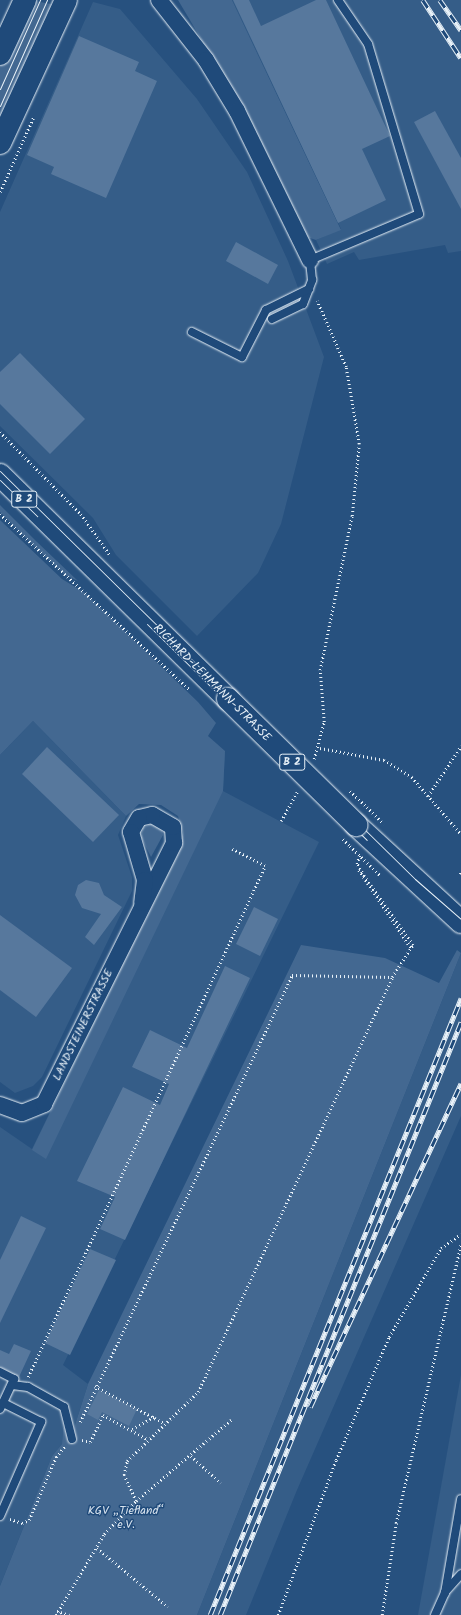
<!DOCTYPE html>
<meta charset="utf-8">
<style>
body{margin:0}
#map{position:relative;width:461px;height:1615px;overflow:hidden;background:#27517f;font-family:Kalam,sans-serif}
div>[style]{position:absolute}
.built>*{inset:0;background:#355d88}
.green>*{inset:0;background:#436891}
.building>*{inset:0;background:#57789d}
.path>*{height:2.5px;margin-top:-1.25px;transform-origin:0;background:repeating-linear-gradient(90deg,#e8f1f8 0 1px,transparent 0 4px)}
.roads{filter:drop-shadow(0 0 1px #e8f1f8) drop-shadow(0 0 1px #e8f1f8)}
.lane>*{height:8px;margin:-4px;padding:0 4px;transform-origin:4px;border-radius:4px;background:#1f4a7a}
.street>*{height:16px;margin:-8px;padding:0 8px;transform-origin:8px;border-radius:8px;background:#1f4a7a}
.secondary>*{height:22px;margin:-11px;padding:0 11px;transform-origin:11px;border-radius:11px;background:#1f4a7a}
.primary>*{height:22px;margin:-11px;padding:0 11px;transform-origin:11px;border-radius:11px;background:#1f4a7a}
.tram>*{height:1px;margin:-0.5px;padding:0 0.5px;transform-origin:0.5px;border-radius:0.5px;background:#e8f1f8}
.rail>*{height:4.5px;margin-top:-2.25px;transform-origin:0;background:repeating-linear-gradient(90deg,#1f4a7a 0 9px,#e8f1f8 0 18px);box-sizing:border-box;border-block:1px solid #e8f1f8}
.path-bridge>*{height:2.5px;margin-top:-1.25px;transform-origin:0;background:repeating-linear-gradient(90deg,#e8f1f8 0 1px,transparent 0 4px)}
.bridges{filter:drop-shadow(0 0 1px #e8f1f8) drop-shadow(0 0 1px #e8f1f8)}
.primary-bridge>*{height:22px;margin:-11px;padding:0 11px;transform-origin:11px;border-radius:11px;background:#1f4a7a}
span{translate:-50% -50%;white-space:nowrap;text-align:center;line-height:1.15;-webkit-text-stroke:3px #1f4a7a;paint-order:stroke}
.shield-label span{padding:1px 3px;background:#1f4a7a;border:1px solid;border-radius:3px;-webkit-text-stroke-width:0}
.shield-label{font-size:11px;color:#e8f1f8;font-weight:700}
.street-label{font-size:12px;color:#e8f1f8}
.park-label{font-size:12px;color:#d8e3ee}
</style>
<div id="map">
<div class="built">
<i style="clip-path:polygon(232px 0,461px 0,461px 251px,448px 253px,445px 245px,359px 260px,354px 252px,327px 264px,316px 240px,341px 229px)"></i>
<i style="clip-path:polygon(93px 2px,120px 9px,197px 99px,247px 172px,288px 261px,324px 357px,281px 524px,258px 573px,197px 636px,116px 555px,93px 518px,0 426px,0 212px)"></i>
<i style="clip-path:polygon(33px 721px,126px 816px,118px 835px,132px 877px,132px 891px,42px 1077px,33px 1086px,15px 1093px,0 1082px,0 755px)"></i>
<i style="clip-path:polygon(225px 751px,223px 791px,319px 842px,63px 1365px,88px 1384px,74px 1428px,63px 1428px,62px 1444px,52px 1456px,0 1586px,0 1127px,32px 1149px)"></i>
<i style="clip-path:polygon(461px 953px,461px 1116px,297px 1490px,246px 1615px,197px 1615px)"></i>
<i style="clip-path:polygon(461px 1375px,461px 1615px,418px 1615px)"></i>
</div>
<div class="green">
<i style="clip-path:polygon(30px 0,56px 5px,0 121px,0 67px)"></i>
<i style="clip-path:polygon(178px 0,232px 0,341px 230px,316px 240px,307px 237px,244px 111px)"></i>
<i style="clip-path:polygon(0 505px,37px 542px,78px 581px,65px 575px,34px 546px,0 512px)"></i>
<i style="clip-path:polygon(0 520px,62px 579px,85px 593px,198px 702px,216px 723px,208px 736px,225px 751px,223px 791px,46px 1159px,32px 1150px,178px 849px,183px 833px,178px 816px,161px 805px,139px 804px,126px 816px,33px 721px,0 755px)"></i>
<i style="clip-path:polygon(151px 824px,162px 829px,163px 835px,151px 857px,141px 837px,143px 828px)"></i>
<i style="clip-path:polygon(301px 945px,385px 958px,439px 983px,457px 950px,461px 953px,197px 1615px,0 1615px,0 1586px,52px 1456px,62px 1444px,63px 1428px,74px 1428px,88px 1384px)"></i>
</div>
<div class="building">
<i style="clip-path:polygon(233px 0,249px 0,261px 26px,316px 0,326px 0,390px 136px,362px 149px,386px 200px,338px 223px)"></i>
<i style="clip-path:polygon(79px 36px,139px 62px,135px 71px,157px 81px,106px 198px,51px 174px,54px 167px,27px 155px)"></i>
<i style="clip-path:polygon(435px 111px,461px 158px,461px 209px,414px 122px)"></i>
<i style="clip-path:polygon(236px 242px,278px 265px,268px 284px,226px 261px)"></i>
<i style="clip-path:polygon(20px 353px,85px 419px,50px 454px,0 404px,0 372px)"></i>
<i style="clip-path:polygon(47px 747px,119px 815px,93px 842px,22px 774px)"></i>
<i style="clip-path:polygon(86px 880px,99px 883px,104px 895px,122px 907px,94px 945px,85px 937px,101px 914px,82px 908px,75px 895px,78px 885px)"></i>
<i style="clip-path:polygon(254px 907px,278px 919px,260px 956px,236px 944px)"></i>
<i style="clip-path:polygon(0 915px,72px 968px,36px 1017px,0 990px)"></i>
<i style="clip-path:polygon(225px 966px,250px 978px,125px 1240px,100px 1229px,115px 1197px,77px 1181px,123px 1087px,160px 1105px,169px 1084px,132px 1067px,150px 1030px,187px 1048px)"></i>
<i style="clip-path:polygon(21px 1216px,46px 1228px,0 1323px,0 1260px)"></i>
<i style="clip-path:polygon(90px 1249px,116px 1260px,70px 1355px,45px 1343px)"></i>
<i style="clip-path:polygon(14px 1344px,31px 1351px,19px 1377px,0 1367px,0 1350px,9px 1354px)"></i>
<i style="clip-path:polygon(99px 1390px,137px 1409px,129px 1426px,102px 1412px,98px 1420px,87px 1414px)"></i>
</div>
<div class="path">
<i style="left:0;top:192px;width:83px;rotate:-65.9deg"></i>
<i style="left:0;top:432px;width:115px;rotate:45.4deg"></i>
<i style="left:81px;top:514px;width:50px;rotate:54.7deg"></i>
<i style="left:0;top:514px;width:259px;rotate:42.8deg"></i>
<i style="left:320px;top:748px;width:65px;rotate:10.6deg"></i>
<i style="left:384px;top:760px;width:33px;rotate:31deg"></i>
<i style="left:412px;top:777px;width:75px;rotate:49.3deg"></i>
<i style="left:314px;top:759px;width:38px;rotate:-75deg"></i>
<i style="left:324px;top:722px;width:52px;rotate:-94.4deg"></i>
<i style="left:320px;top:670px;width:157px;rotate:-78.3deg"></i>
<i style="left:352px;top:516px;width:72px;rotate:-84.4deg"></i>
<i style="left:359px;top:444px;width:78px;rotate:-99.6deg"></i>
<i style="left:346px;top:367px;width:72px;rotate:-113.7deg"></i>
<i style="left:428px;top:796px;width:60px;rotate:-56.6deg"></i>
<i style="left:367px;top:807px;width:24px;rotate:45deg"></i>
<i style="left:281px;top:821px;width:33px;rotate:-61deg"></i>
<i style="left:350px;top:846px;width:43px;rotate:44.1deg"></i>
<i style="left:359px;top:870px;width:94px;rotate:56.3deg"></i>
<i style="left:460px;top:874px;width:2px;rotate:-63deg"></i>
<i style="left:28px;top:1377px;width:563px;rotate:-65.12deg"></i>
<i style="left:265px;top:866px;width:37px;rotate:-153deg"></i>
<i style="left:95px;top:1386px;width:78px;rotate:28.2deg"></i>
<i style="left:80px;top:1422px;width:495px;rotate:-64.6deg"></i>
<i style="left:292px;top:975px;width:100px;rotate:1.1deg"></i>
<i style="left:132px;top:1429px;width:26px;rotate:-29deg"></i>
<i style="left:82px;top:1440px;width:8px;rotate:14deg"></i>
<i style="left:90px;top:1442px;width:30px;rotate:-64deg"></i>
<i style="left:103px;top:1415px;width:50px;rotate:28.6deg"></i>
<i style="left:191px;top:1456px;width:40px;rotate:42deg"></i>
<i style="left:136px;top:1501px;width:125px;rotate:-40.5deg"></i>
<i style="left:10px;top:1519px;width:13px;rotate:18deg"></i>
<i style="left:22px;top:1523px;width:8px;rotate:-23deg"></i>
<i style="left:29px;top:1520px;width:69px;rotate:-66.8deg"></i>
<i style="left:56px;top:1457px;width:14px;rotate:-51deg"></i>
<i style="left:97px;top:1548px;width:92px;rotate:39.7deg"></i>
<i style="left:57px;top:1611px;width:13px;rotate:18deg"></i>
<i style="left:56px;top:1615px;width:94px;rotate:-59.3deg"></i>
<i style="left:104px;top:1534px;width:46px;rotate:-45.9deg"></i>
<i style="left:136px;top:1501px;width:29px;rotate:-115deg"></i>
<i style="left:124px;top:1475px;width:14px;rotate:-78deg"></i>
<i style="left:127px;top:1461px;width:99px;rotate:-44.2deg"></i>
<i style="left:198px;top:1392px;width:458px;rotate:-64.9deg"></i>
<i style="left:392px;top:977px;width:38px;rotate:-57deg"></i>
<i style="left:413px;top:945px;width:85px;rotate:-125.4deg"></i>
<i style="left:364px;top:876px;width:14px;rotate:-120deg"></i>
<i style="left:357px;top:864px;width:11px;rotate:-75deg"></i>
<i style="left:278px;top:1615px;width:165px;rotate:-69.5deg"></i>
<i style="left:336px;top:1460px;width:134px;rotate:-66.7deg"></i>
<i style="left:389px;top:1337px;width:103px;rotate:-59.7deg"></i>
<i style="left:441px;top:1248px;width:24px;rotate:-35deg"></i>
<i style="left:382px;top:1615px;width:93px;rotate:-81.3deg"></i>
<i style="left:396px;top:1523px;width:286px;rotate:-76.9deg"></i>
</div>
<div class="roads">
<div class="lane">
<i style="left:272px;top:319px;width:34px;rotate:-26deg"></i>
<i style="left:303px;top:304px;width:26px;rotate:-69deg"></i>
<i style="left:312px;top:280px;width:20px;rotate:-96deg"></i>
<i style="left:310px;top:260px;width:118px;rotate:-22.9deg"></i>
<i style="left:419px;top:214px;width:177px;rotate:-106.7deg"></i>
<i style="left:368px;top:44px;width:53px;rotate:-124.3deg"></i>
<i style="left:192px;top:332px;width:56px;rotate:26.6deg"></i>
<i style="left:242px;top:357px;width:53px;rotate:-62.9deg"></i>
<i style="left:266px;top:310px;width:48px;rotate:-26deg"></i>
<i style="left:0;top:1372px;width:16px;rotate:27deg"></i>
<i style="left:14px;top:1379px;width:33px;rotate:115deg"></i>
<i style="left:12px;top:1385px;width:16px;rotate:7deg"></i>
<i style="left:28px;top:1387px;width:41px;rotate:29.1deg"></i>
<i style="left:64px;top:1407px;width:33px;rotate:76deg"></i>
<i style="left:0;top:1516px;width:103px;rotate:-66.4deg"></i>
<i style="left:41px;top:1422px;width:42px;rotate:-153.4deg"></i>
<i style="left:445px;top:1592px;width:24px;rotate:-48deg"></i>
<i style="left:435px;top:1615px;width:24px;rotate:-66deg"></i>
<i style="left:445px;top:1593px;width:95px;rotate:-80.3deg"></i>
</div>
<div class="street">
<i style="left:159px;top:0;width:76px;rotate:51.9deg"></i>
<i style="left:206px;top:60px;width:60px;rotate:58.7deg"></i>
<i style="left:237px;top:111px;width:166px;rotate:63.9deg"></i>
<i style="left:0;top:1105px;width:23px;rotate:20deg"></i>
<i style="left:22px;top:1113px;width:24px;rotate:-22deg"></i>
<i style="left:44px;top:1104px;width:292px;rotate:-63.5deg"></i>
<i style="left:174px;top:843px;width:16px;rotate:-94deg"></i>
<i style="left:173px;top:827px;width:24px;rotate:-150deg"></i>
<i style="left:152px;top:815px;width:13px;rotate:167deg"></i>
<i style="left:139px;top:818px;width:16px;rotate:120deg"></i>
<i style="left:131px;top:832px;width:50px;rotate:73.7deg"></i>
<i style="left:145px;top:880px;width:23px;rotate:97deg"></i>
</div>
<div class="secondary">
<i style="left:0;top:54px;width:60px;rotate:-65.2deg"></i>
<i style="left:0;top:143px;width:157px;rotate:-65.2deg"></i>
</div>
<div class="primary">
<i style="left:0;top:475px;width:320px;rotate:44.5deg"></i>
<i style="left:356px;top:825px;width:143px;rotate:42.7deg"></i>
</div>
</div>
<div class="tram">
<i style="left:0;top:89px;width:98px;rotate:-65.8deg"></i>
<i style="left:0;top:106px;width:116px;rotate:-66.1deg"></i>
<i style="left:0;top:471px;width:582px;rotate:44.51deg"></i>
<i style="left:415px;top:879px;width:61px;rotate:41deg"></i>
<i style="left:0;top:480px;width:52px;rotate:44.2deg"></i>
<i style="left:147px;top:624px;width:308px;rotate:44.5deg"></i>
</div>
<div class="rail">
<i style="left:423px;top:0;width:69px;rotate:56.8deg"></i>
<i style="left:440px;top:0;width:37px;rotate:55deg"></i>
<i style="left:310px;top:1407px;width:357px;rotate:-65deg"></i>
<i style="left:210px;top:1615px;width:666px;rotate:-67.86deg"></i>
<i style="left:220px;top:1615px;width:640px;rotate:-67.88deg"></i>
</div>
<div class="path-bridge">
<i style="left:350px;top:791px;width:23px;rotate:43deg"></i>
<i style="left:343px;top:839px;width:10px;rotate:45deg"></i>
</div>
<div class="bridges">
<div class="primary-bridge">
<i style="left:228px;top:699px;width:180px;rotate:44.5deg"></i>
</div>
</div>
<div class="shield-label">
<span style="left:24px;top:499px">B 2</span>
<span style="left:292px;top:762px">B 2</span>
</div>
<div class="street-label">
<span style="left:212px;top:683px;rotate:45deg">RICHARD-LEHMANN-STRASSE</span>
<span style="left:83px;top:1025px;rotate:-64deg">LANDSTEINERSTRASSE</span>
</div>
<div class="park-label">
<span style="left:126px;top:1518px">KGV „Tiefland“<br>e.V.</span>
</div>
</div>
